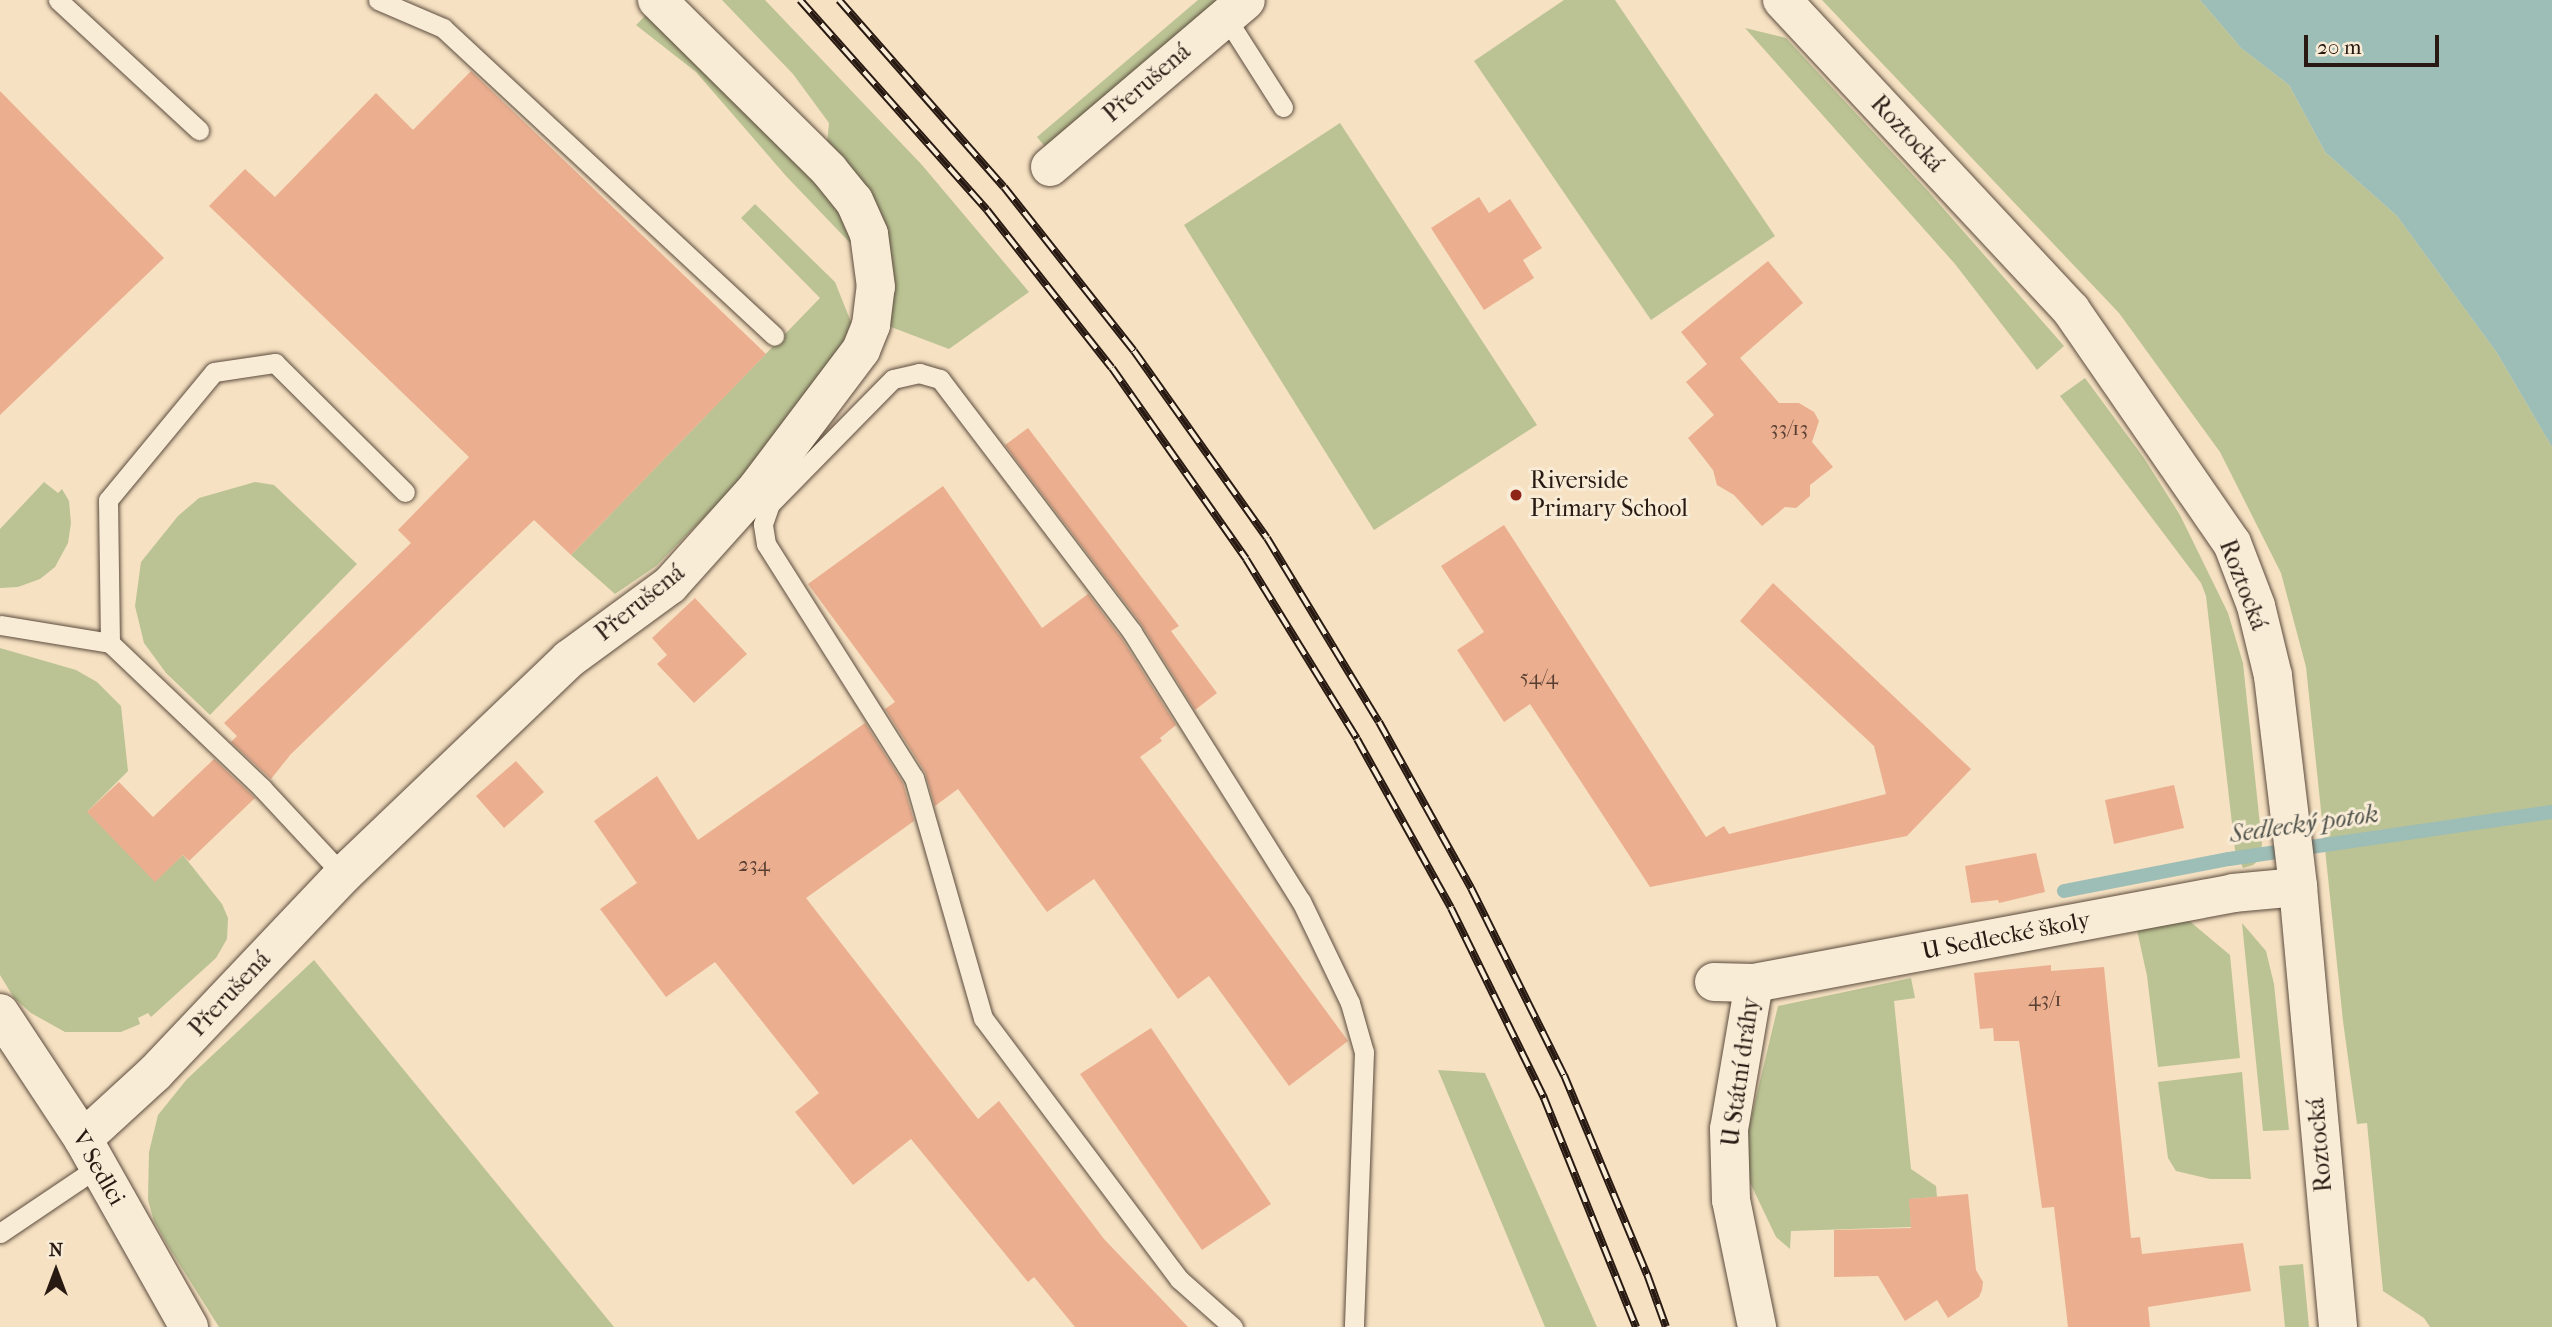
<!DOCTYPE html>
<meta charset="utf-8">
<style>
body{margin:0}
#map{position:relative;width:2552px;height:1327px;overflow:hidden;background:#f6e1c2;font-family:"IM FELL French Canon",serif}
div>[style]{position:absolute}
.green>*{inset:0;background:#bbc394}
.water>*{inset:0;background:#9dbdb7}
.stream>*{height:14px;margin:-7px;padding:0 7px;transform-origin:7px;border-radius:7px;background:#9dbdb7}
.building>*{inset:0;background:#ebaf90}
.roads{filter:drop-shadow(0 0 2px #5c4c3e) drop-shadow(0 0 2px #5c4c3e)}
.lane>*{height:19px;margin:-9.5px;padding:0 9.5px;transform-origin:9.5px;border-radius:9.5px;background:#f9ecd7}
.street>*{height:38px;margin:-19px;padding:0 19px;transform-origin:19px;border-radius:19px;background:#f9ecd7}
.secondary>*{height:38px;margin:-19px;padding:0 19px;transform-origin:19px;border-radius:19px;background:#f9ecd7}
.rail>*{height:8px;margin-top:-4px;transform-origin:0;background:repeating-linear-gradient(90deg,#f9ecd7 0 16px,#281a12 0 32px);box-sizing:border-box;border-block:2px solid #281a12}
.dots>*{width:19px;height:19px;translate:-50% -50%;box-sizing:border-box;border:4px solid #f9ecd7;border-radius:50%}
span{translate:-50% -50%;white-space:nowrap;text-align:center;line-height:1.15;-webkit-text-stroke:6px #f9ecd7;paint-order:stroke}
.number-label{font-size:21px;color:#593f32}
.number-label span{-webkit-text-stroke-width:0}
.street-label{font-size:24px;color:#281a12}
.poi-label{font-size:24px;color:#281a12}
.left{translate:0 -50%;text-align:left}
.water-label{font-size:26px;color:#51534c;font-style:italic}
.north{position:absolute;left:21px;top:1236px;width:70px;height:70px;-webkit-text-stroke:5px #f9ecd7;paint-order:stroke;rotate:0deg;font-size:19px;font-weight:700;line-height:28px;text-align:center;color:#281a12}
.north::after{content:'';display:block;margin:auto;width:24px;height:32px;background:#281a12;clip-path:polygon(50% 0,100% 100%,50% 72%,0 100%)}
.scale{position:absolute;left:2304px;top:35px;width:135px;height:32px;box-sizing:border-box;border:4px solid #281a12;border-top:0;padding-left:9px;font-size:21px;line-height:24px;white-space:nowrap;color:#281a12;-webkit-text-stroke:5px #f9ecd7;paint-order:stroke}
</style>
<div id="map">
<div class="green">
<i style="clip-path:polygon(722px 0,765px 0,922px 165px,1029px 292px,949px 349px,891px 327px,889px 274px,827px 143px,829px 123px,793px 74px)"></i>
<i style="clip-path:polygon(1198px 0,1225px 0,1046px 148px,1037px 137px)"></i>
<i style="clip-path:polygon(1564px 0,1615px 0,1775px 236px,1651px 320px,1474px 61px)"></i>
<i style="clip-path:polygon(1822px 0,2200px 0,2241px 48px,2289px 85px,2325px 152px,2397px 216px,2497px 353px,2552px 447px,2552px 1327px,2430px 1327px,2424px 1318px,2383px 1291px,2367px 1123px,2357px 1124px,2343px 1021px,2306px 667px,2281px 573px,2220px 452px,2119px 313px)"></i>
<i style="clip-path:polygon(647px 14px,755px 115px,839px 208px,854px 247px,786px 176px,696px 72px,636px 25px)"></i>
<i style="clip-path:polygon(1745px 28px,1786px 38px,1928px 191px,2064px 346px,2037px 370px,1955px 264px)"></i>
<i style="clip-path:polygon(1340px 123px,1537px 425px,1374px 530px,1184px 225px)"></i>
<i style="clip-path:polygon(755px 204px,835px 282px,853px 327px,834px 359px,750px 471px,656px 566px,615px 594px,571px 555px,820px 298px,741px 218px)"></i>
<i style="clip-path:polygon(2085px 378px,2144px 458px,2180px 515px,2228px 613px,2243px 663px,2262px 844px,2259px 860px,2253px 865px,2243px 868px,2235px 850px,2206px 596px,2201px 583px,2060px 396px)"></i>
<i style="clip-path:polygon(44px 482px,58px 493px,62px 489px,69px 501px,71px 523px,68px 543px,55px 567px,40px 579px,18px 587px,0 588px,0 529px)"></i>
<i style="clip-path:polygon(255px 482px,274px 485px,357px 564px,210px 715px,166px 673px,144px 643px,135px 606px,141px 562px,178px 516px,199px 498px)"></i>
<i style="clip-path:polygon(0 648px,76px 670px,97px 682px,121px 706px,128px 771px,88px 811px,155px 881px,183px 855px,222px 904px,228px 918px,227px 939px,216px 958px,151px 1017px,148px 1013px,138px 1018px,140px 1024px,121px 1032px,65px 1032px,31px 1013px,14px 998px,0 975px)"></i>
<i style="clip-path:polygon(2187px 919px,2230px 955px,2240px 1058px,2158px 1067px,2147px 976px,2137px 930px)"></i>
<i style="clip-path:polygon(2242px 923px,2266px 951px,2274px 984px,2289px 1130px,2263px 1131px)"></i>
<i style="clip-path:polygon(314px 960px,614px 1327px,219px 1327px,168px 1246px,154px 1221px,148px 1200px,149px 1152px,158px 1115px,187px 1079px)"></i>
<i style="clip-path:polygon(1911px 978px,1915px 998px,1894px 1001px,1911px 1169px,1936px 1186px,1937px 1197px,1910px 1199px,1911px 1227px,1791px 1231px,1790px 1249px,1776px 1237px,1744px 1170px,1742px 1156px,1778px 1006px)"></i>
<i style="clip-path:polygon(1438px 1070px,1485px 1073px,1597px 1327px,1545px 1327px)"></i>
<i style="clip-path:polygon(2242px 1072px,2251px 1179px,2210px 1179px,2176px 1171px,2168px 1158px,2158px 1082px)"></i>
<i style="clip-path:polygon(2303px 1264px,2309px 1327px,2285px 1327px,2279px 1266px)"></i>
</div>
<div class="water">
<i style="clip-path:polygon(2200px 0,2552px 0,2552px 447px,2497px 353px,2397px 216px,2325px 152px,2289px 85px,2241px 48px)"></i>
</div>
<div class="stream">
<i style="left:2064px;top:891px;width:168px;rotate:-11deg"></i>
<i style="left:2229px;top:859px;width:326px;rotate:-8.3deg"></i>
</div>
<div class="building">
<i style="clip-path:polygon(471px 71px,766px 354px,571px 555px,534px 520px,291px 754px,271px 779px,231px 742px,237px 736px,224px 723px,411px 543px,398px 530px,469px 457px,209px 206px,245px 169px,275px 197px,376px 93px,413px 130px)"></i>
<i style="clip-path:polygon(0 91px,164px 258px,0 415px)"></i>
<i style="clip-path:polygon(1479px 197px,1489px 213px,1510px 199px,1542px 248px,1523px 260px,1534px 278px,1484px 310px,1431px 228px)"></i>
<i style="clip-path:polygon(1768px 261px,1803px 303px,1740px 358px,1779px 403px,1799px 403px,1814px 412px,1819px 421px,1812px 442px,1833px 467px,1810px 485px,1810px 496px,1796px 508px,1785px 507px,1762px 526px,1734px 495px,1717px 485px,1713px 470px,1688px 438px,1714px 415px,1686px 382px,1707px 364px,1681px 332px)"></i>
<i style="clip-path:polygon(1028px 428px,1179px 626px,1171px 631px,1217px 693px,1195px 710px,1142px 625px,1005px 445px)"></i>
<i style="clip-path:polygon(943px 486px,1042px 628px,1088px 594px,1122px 639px,1176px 725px,1160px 738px,1162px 741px,1140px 757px,1348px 1041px,1289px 1086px,1209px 976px,1178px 999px,1094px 879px,1047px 912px,958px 789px,935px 806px,925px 772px,885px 709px,895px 702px,808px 584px)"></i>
<i style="clip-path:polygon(1504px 525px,1706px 837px,1724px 826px,1729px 834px,1886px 794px,1874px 746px,1740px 621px,1773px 583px,1971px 769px,1907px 836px,1650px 887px,1530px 704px,1504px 722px,1457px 650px,1484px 632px,1441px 566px)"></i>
<i style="clip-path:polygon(695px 598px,747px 654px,694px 703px,657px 664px,667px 655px,652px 638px)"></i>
<i style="clip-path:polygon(865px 723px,903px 783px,914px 821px,806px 898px,978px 1119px,999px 1101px,1104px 1239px,1188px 1327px,1075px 1327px,1034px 1277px,1028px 1282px,911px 1139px,853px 1185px,795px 1112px,819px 1093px,715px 962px,666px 997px,600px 909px,637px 883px,594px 821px,657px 776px,698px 840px)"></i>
<i style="clip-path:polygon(214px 759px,255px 798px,189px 861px,183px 855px,155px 882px,87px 812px,119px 782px,153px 817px)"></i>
<i style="clip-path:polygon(516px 761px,544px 792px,504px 828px,476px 796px)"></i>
<i style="clip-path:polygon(2174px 785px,2184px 828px,2114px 844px,2105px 800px)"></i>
<i style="clip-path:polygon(2036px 853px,2045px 892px,1999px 903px,1998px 900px,1971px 903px,1965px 866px)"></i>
<i style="clip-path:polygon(2051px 965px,2051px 971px,2104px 967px,2131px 1238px,2140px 1237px,2142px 1254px,2243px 1243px,2251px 1291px,2148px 1307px,2150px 1327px,2068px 1327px,2054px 1207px,2042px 1208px,2019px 1041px,1994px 1041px,1993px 1028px,1980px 1029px,1974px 973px)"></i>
<i style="clip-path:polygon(1151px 1028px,1271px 1204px,1202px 1250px,1080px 1074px)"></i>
<i style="clip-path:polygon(1968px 1194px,1976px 1270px,1983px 1282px,1982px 1290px,1979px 1297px,1948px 1318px,1937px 1300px,1905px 1321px,1878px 1276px,1834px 1277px,1834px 1230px,1911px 1228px,1909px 1199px)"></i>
</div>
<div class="roads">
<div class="lane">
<i style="left:58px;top:0;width:192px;rotate:42.7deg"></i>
<i style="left:378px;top:0;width:71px;rotate:23.3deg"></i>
<i style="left:443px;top:28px;width:452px;rotate:42.9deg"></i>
<i style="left:1225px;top:16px;width:108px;rotate:57.5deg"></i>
<i style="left:0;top:625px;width:111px;rotate:9.3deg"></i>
<i style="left:110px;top:643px;width:210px;rotate:43.6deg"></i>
<i style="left:262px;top:788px;width:119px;rotate:47deg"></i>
<i style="left:110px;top:643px;width:143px;rotate:-90.8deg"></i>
<i style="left:108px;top:500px;width:166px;rotate:-50.4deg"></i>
<i style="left:214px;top:372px;width:62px;rotate:-8.4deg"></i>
<i style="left:275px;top:363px;width:183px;rotate:44.8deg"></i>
<i style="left:0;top:1233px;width:118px;rotate:-34deg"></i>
<i style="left:1233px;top:1327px;width:72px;rotate:-138.4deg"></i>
<i style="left:1179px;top:1279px;width:326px;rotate:-126.9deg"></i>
<i style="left:983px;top:1018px;width:250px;rotate:-106deg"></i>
<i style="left:914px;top:778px;width:277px;rotate:-122.3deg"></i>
<i style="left:766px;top:544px;width:20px;rotate:-99deg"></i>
<i style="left:763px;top:524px;width:21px;rotate:-71deg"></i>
<i style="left:770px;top:504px;width:175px;rotate:-45.5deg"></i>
<i style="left:893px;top:379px;width:27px;rotate:-13deg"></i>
<i style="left:919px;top:373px;width:22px;rotate:16deg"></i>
<i style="left:940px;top:379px;width:318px;rotate:52.8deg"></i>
<i style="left:1132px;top:632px;width:318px;rotate:57.9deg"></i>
<i style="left:1301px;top:901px;width:113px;rotate:64.3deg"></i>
<i style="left:1350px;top:1003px;width:51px;rotate:74.1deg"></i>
<i style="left:1364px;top:1052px;width:275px;rotate:92.1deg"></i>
</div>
<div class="street">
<i style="left:1050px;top:167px;width:257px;rotate:-40.4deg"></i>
<i style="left:1714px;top:982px;width:40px;rotate:1.4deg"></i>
<i style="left:1754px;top:983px;width:487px;rotate:-10.6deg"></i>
<i style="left:2233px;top:893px;width:65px;rotate:-5.3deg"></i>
<i style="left:1754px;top:983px;width:148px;rotate:99.7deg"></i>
<i style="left:1729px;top:1129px;width:71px;rotate:88.4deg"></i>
<i style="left:1731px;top:1200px;width:130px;rotate:78.4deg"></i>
<i style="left:0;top:1013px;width:151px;rotate:56.6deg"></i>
<i style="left:83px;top:1139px;width:216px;rotate:60.6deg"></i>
<i style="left:83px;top:1139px;width:98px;rotate:-42.5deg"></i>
<i style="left:155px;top:1073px;width:273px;rotate:-46.5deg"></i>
<i style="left:343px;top:875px;width:313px;rotate:-43.7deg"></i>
<i style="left:569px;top:659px;width:125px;rotate:-36.2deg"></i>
<i style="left:670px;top:585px;width:130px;rotate:-48.1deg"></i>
<i style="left:757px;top:488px;width:173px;rotate:-53deg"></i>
<i style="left:861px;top:350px;width:27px;rotate:-68deg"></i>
<i style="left:871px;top:325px;width:38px;rotate:-83deg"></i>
<i style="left:876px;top:287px;width:53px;rotate:-97.5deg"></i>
<i style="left:869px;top:234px;width:36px;rotate:-114deg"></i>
<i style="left:854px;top:201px;width:40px;rotate:-129deg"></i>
<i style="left:829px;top:170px;width:242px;rotate:-135.3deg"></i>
</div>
<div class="secondary">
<i style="left:1782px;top:0;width:424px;rotate:47deg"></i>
<i style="left:2071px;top:310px;width:283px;rotate:55.4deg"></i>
<i style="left:2232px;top:543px;width:67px;rotate:69.1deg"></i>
<i style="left:2256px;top:606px;width:72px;rotate:76.3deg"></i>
<i style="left:2273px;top:676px;width:212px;rotate:83.2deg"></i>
<i style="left:2298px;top:887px;width:442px;rotate:84.8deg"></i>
</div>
</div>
<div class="rail">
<i style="left:800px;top:0;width:281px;rotate:48.3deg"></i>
<i style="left:987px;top:210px;width:201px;rotate:51.7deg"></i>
<i style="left:1112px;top:368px;width:233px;rotate:54.9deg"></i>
<i style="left:1246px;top:559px;width:211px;rotate:58.3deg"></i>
<i style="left:1357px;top:739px;width:193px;rotate:60.9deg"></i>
<i style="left:1451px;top:908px;width:212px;rotate:63.9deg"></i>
<i style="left:1544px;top:1098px;width:247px;rotate:68.1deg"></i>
<i style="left:839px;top:0;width:249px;rotate:48.6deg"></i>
<i style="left:1004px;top:187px;width:209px;rotate:51.6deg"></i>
<i style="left:1134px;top:351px;width:229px;rotate:54.6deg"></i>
<i style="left:1267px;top:538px;width:215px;rotate:58.7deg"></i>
<i style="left:1379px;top:722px;width:190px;rotate:61deg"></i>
<i style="left:1471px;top:888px;width:209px;rotate:63.6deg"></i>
<i style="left:1564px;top:1075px;width:216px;rotate:67.4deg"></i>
<i style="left:1647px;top:1274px;width:56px;rotate:70.3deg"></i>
</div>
<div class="dots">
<i style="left:1516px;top:495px;background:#8f2418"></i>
</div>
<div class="number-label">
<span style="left:1789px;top:428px">33/13</span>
<span style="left:1539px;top:677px">54/4</span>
<span style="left:754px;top:864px">234</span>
<span style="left:2045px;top:999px">43/1</span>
</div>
<div class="street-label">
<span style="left:1147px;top:83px;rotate:-41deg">Přerušená</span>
<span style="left:1907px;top:134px;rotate:47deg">Roztocká</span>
<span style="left:2243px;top:585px;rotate:69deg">Roztocká</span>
<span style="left:640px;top:603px;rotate:-39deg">Přerušená</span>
<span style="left:2006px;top:936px;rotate:-11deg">U Sedlecké školy</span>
<span style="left:230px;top:994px;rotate:-47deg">Přerušená</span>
<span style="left:1741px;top:1072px;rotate:-82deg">U Státní dráhy</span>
<span style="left:2320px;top:1145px;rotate:-95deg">Roztocká</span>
<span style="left:98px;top:1168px;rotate:60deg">V Sedlci</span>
</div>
<div class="poi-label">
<span class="left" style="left:1530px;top:495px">Riverside<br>Primary School</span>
</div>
<div class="water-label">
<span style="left:2304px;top:824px;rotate:-8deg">Sedlecký potok</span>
</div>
<div class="north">N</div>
<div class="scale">20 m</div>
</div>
